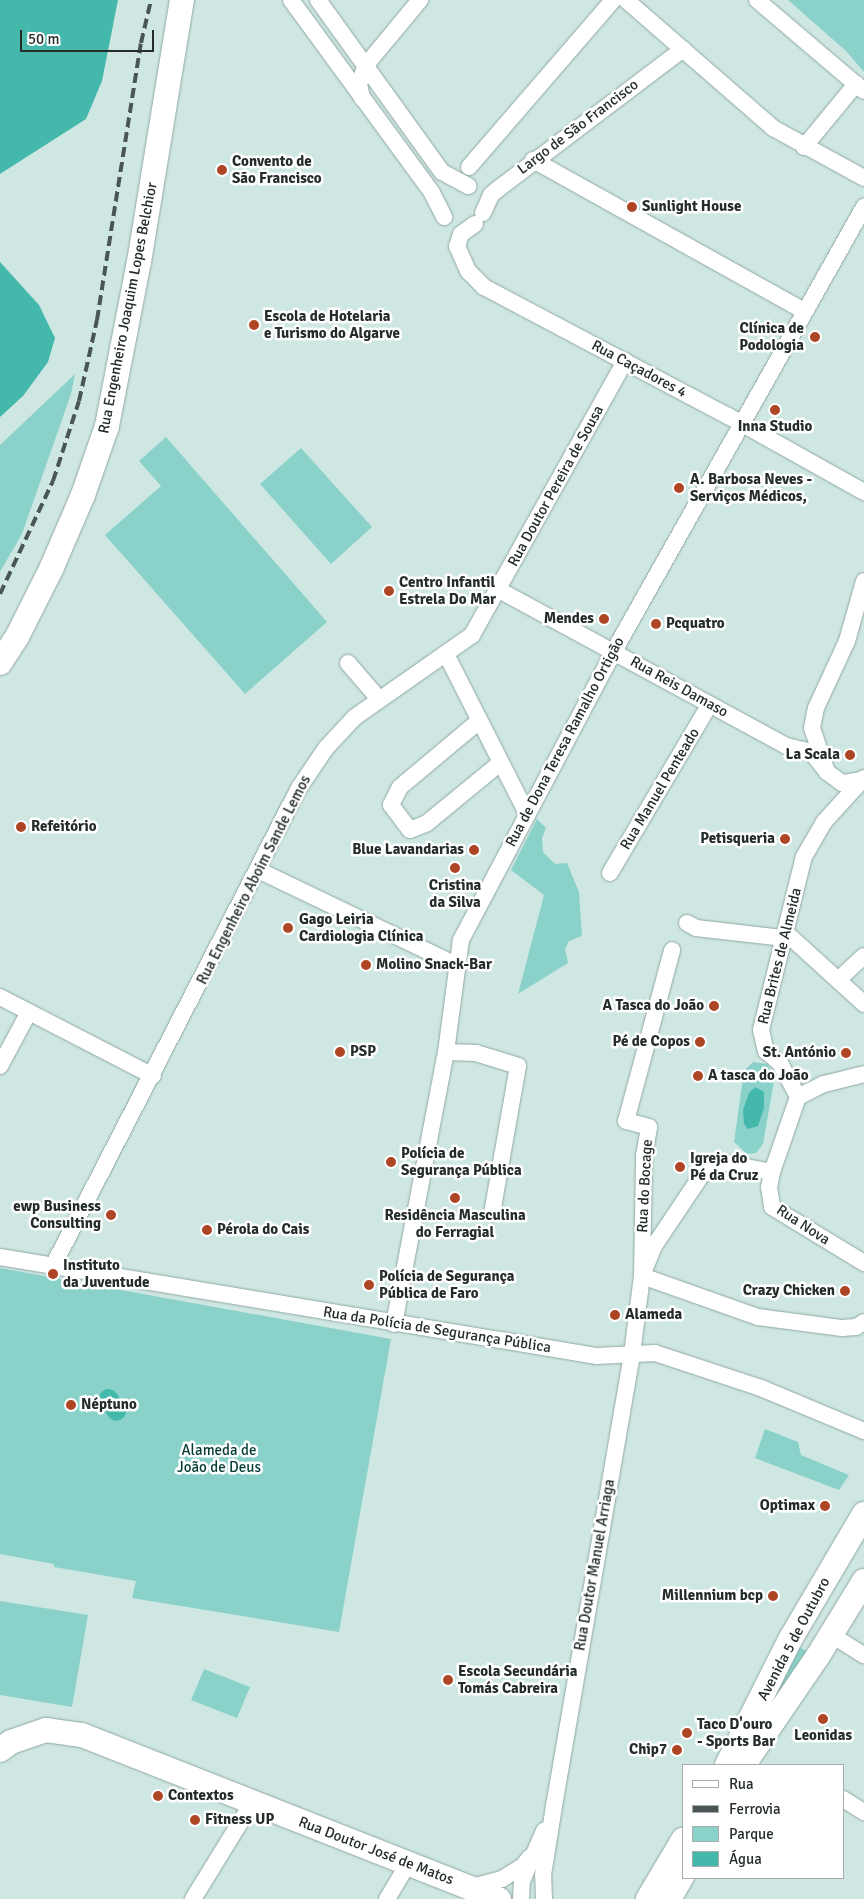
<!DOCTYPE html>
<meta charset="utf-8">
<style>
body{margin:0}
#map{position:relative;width:864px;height:1899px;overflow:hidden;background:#cfe7e3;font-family:Signika,sans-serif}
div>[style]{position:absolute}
.green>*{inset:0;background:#8ad2c9}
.water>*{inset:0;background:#45b8ac}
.canal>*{height:19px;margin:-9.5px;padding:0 9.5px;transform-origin:9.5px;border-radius:9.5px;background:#45b8ac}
.roads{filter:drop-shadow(0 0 1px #90a7a4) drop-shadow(0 0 1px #90a7a4)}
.street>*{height:16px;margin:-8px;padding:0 8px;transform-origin:8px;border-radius:8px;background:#fff}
.secondary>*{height:24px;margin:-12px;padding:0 12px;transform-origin:12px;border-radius:12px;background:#fff}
.rail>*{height:4px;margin-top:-2px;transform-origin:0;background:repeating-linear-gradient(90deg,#4a5655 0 10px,transparent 0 15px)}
.dots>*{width:14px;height:14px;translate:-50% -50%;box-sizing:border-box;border:2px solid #fff;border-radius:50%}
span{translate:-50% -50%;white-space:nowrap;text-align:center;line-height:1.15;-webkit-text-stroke:5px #fff;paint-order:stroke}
.street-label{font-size:15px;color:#242d2c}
.poi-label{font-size:15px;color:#242d2c;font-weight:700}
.left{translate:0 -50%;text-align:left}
.right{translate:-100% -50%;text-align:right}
.park-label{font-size:15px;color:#043b36}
.legend{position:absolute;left:682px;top:1764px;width:162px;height:115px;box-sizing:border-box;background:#fff;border:1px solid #a7abab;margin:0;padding:6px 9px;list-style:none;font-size:15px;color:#242d2c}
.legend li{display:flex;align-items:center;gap:10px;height:25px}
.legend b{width:25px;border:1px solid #a7abab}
.scale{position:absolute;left:20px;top:30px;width:134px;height:22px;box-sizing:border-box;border:2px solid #242d2c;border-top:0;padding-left:6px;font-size:15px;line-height:18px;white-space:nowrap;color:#242d2c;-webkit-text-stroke:4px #fff;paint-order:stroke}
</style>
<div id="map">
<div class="green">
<i style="clip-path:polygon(788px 0,864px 0,864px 72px,846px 51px)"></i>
<i style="clip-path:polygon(75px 374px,71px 394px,22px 534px,0 572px,0 445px)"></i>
<i style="clip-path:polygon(166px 437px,327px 622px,245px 694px,105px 535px,161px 486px,139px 461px)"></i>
<i style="clip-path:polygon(301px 448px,372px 527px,331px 564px,260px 484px)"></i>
<i style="clip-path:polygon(537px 819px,546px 828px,542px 838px,543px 852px,555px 864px,567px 863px,579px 892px,582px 936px,569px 941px,565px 949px,568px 963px,518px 994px,544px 895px,511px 870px)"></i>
<i style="clip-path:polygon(753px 1062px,767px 1064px,775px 1075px,763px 1144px,756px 1153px,747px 1154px,734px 1142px,744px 1071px)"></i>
<i style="clip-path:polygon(0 1268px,391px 1339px,339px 1632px,132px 1598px,136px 1581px,54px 1567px,54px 1564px,0 1554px)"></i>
<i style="clip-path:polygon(765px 1429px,798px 1442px,801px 1455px,849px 1475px,839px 1490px,755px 1458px)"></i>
<i style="clip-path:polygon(0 1601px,88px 1615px,72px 1707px,0 1695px)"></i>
<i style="clip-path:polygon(795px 1645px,811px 1653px,773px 1707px,768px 1702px)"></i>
<i style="clip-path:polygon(204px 1669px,250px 1687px,237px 1718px,191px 1700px)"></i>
</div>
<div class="water">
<i style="clip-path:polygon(0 0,118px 0,102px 81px,86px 119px,0 174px)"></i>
<i style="clip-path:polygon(0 262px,39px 305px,55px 338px,48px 362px,23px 396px,0 417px)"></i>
<i style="clip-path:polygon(755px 1087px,764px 1092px,764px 1108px,758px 1126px,748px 1129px,744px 1124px,743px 1110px,749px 1093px)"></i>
</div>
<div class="canal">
<i style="left:108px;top:1398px;width:15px;rotate:58deg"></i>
</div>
<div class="roads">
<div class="street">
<i style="left:291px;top:0;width:239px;rotate:53.8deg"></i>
<i style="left:432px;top:193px;width:27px;rotate:63deg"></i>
<i style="left:318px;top:0;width:212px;rotate:54.2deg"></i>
<i style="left:442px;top:172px;width:30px;rotate:28deg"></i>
<i style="left:626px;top:0;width:195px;rotate:41deg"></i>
<i style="left:773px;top:128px;width:104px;rotate:28.8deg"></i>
<i style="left:757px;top:0;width:140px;rotate:40.4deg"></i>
<i style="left:362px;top:98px;width:14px;rotate:-102deg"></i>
<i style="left:359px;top:84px;width:20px;rotate:-70deg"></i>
<i style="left:366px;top:65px;width:85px;rotate:-50.3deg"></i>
<i style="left:804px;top:147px;width:82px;rotate:-50.5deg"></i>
<i style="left:533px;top:160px;width:310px;rotate:29.1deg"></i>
<i style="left:469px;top:167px;width:221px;rotate:-49.2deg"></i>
<i style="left:483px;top:213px;width:20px;rotate:-66deg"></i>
<i style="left:491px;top:195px;width:9px;rotate:-41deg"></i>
<i style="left:498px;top:189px;width:232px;rotate:-37.1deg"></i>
<i style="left:475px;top:224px;width:17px;rotate:144deg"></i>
<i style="left:461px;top:234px;width:13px;rotate:108deg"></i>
<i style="left:457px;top:246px;width:27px;rotate:66deg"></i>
<i style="left:468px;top:271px;width:23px;rotate:45deg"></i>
<i style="left:484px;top:287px;width:276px;rotate:27.9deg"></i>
<i style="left:728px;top:416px;width:156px;rotate:29.2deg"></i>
<i style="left:499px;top:590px;width:327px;rotate:28.5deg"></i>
<i style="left:786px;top:746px;width:26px;rotate:13deg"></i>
<i style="left:811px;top:752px;width:26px;rotate:51deg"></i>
<i style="left:446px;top:654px;width:179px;rotate:63.1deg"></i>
<i style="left:348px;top:663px;width:48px;rotate:49.3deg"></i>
<i style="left:479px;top:721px;width:103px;rotate:140.1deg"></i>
<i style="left:400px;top:787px;width:20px;rotate:117deg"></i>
<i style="left:391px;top:805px;width:31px;rotate:53deg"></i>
<i style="left:410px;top:830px;width:18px;rotate:-22deg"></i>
<i style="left:427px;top:823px;width:94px;rotate:-39.4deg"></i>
<i style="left:864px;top:778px;width:59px;rotate:132.3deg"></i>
<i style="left:824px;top:822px;width:39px;rotate:120deg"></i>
<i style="left:804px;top:856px;width:179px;rotate:103.9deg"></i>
<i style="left:761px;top:1030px;width:22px;rotate:77deg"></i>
<i style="left:766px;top:1051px;width:18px;rotate:41deg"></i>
<i style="left:780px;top:1063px;width:38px;rotate:62deg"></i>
<i style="left:798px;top:1097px;width:79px;rotate:109.1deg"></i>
<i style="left:772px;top:1172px;width:52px;rotate:-168.9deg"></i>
<i style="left:721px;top:1162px;width:24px;rotate:145deg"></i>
<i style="left:701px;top:1176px;width:84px;rotate:123.9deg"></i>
<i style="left:654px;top:1246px;width:32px;rotate:112deg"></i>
<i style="left:642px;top:1276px;width:123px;rotate:19.5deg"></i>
<i style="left:758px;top:1317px;width:85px;rotate:7.5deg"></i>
<i style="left:842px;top:1328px;width:14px;rotate:-4deg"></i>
<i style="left:856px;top:1327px;width:9px;rotate:-32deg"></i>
<i style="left:862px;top:780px;width:20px;rotate:171deg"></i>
<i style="left:842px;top:783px;width:19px;rotate:-144deg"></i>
<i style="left:827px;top:772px;width:46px;rotate:-108.8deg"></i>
<i style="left:812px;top:728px;width:20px;rotate:-79deg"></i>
<i style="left:816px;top:708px;width:74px;rotate:-65.2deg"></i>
<i style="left:847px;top:641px;width:62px;rotate:-74.2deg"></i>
<i style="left:258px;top:870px;width:222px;rotate:25.6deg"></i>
<i style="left:610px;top:873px;width:196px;rotate:-59.4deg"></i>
<i style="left:687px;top:923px;width:10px;rotate:29deg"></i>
<i style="left:696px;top:928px;width:89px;rotate:6.5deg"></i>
<i style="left:785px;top:932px;width:107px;rotate:42.3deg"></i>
<i style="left:838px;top:980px;width:35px;rotate:-43deg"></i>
<i style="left:0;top:997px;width:172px;rotate:27.3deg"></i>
<i style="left:446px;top:1052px;width:30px;rotate:2deg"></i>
<i style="left:476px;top:1053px;width:44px;rotate:17.2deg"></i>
<i style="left:518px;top:1066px;width:150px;rotate:100deg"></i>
<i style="left:0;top:1066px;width:61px;rotate:-61.8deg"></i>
<i style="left:798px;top:1097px;width:29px;rotate:-27deg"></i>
<i style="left:824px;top:1084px;width:41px;rotate:-14deg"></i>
<i style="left:772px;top:1172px;width:15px;rotate:101deg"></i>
<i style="left:769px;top:1187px;width:20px;rotate:81deg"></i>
<i style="left:772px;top:1207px;width:108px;rotate:31.3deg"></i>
<i style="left:0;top:1257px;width:605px;rotate:9.42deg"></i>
<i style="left:597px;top:1356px;width:58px;rotate:-3deg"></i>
<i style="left:655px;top:1353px;width:112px;rotate:18.3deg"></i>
<i style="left:761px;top:1388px;width:112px;rotate:22.7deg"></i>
<i style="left:53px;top:1266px;width:538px;rotate:-62.77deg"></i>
<i style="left:299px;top:788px;width:48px;rotate:-56deg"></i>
<i style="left:326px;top:748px;width:42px;rotate:-46.9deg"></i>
<i style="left:355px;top:717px;width:143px;rotate:-35deg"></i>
<i style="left:472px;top:635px;width:314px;rotate:-60.8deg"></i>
<i style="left:394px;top:1324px;width:277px;rotate:-79.2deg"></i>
<i style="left:446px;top:1052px;width:113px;rotate:-82.4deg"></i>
<i style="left:461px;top:940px;width:327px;rotate:-62.1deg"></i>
<i style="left:614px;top:651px;width:510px;rotate:-60.62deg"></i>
<i style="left:830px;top:1634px;width:40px;rotate:32deg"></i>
<i style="left:843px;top:1799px;width:25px;rotate:32deg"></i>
<i style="left:472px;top:1887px;width:31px;rotate:-15deg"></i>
<i style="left:502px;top:1879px;width:25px;rotate:-32deg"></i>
<i style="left:523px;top:1866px;width:11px;rotate:-52deg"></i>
<i style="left:193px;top:1899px;width:113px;rotate:-58.4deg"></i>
<i style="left:387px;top:1899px;width:41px;rotate:-59deg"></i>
<i style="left:521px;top:1899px;width:18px;rotate:-87deg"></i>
<i style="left:522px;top:1881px;width:55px;rotate:-66.3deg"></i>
<i style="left:544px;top:1899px;width:24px;rotate:-92deg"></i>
<i style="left:543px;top:1875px;width:70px;rotate:-80.9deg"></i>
<i style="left:554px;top:1806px;width:459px;rotate:-80.2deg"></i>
<i style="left:632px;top:1354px;width:79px;rotate:-82.7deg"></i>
<i style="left:642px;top:1276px;width:120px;rotate:-89deg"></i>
<i style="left:644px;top:1156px;width:29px;rotate:-80deg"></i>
<i style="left:649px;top:1127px;width:24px;rotate:-165deg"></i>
<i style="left:626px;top:1121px;width:177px;rotate:-74.9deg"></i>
</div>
<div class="secondary">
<i style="left:0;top:663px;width:31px;rotate:-57deg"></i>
<i style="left:17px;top:637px;width:78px;rotate:-63.4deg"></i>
<i style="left:52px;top:567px;width:78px;rotate:-66.7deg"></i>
<i style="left:83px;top:495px;width:73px;rotate:-70.8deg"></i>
<i style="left:107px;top:426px;width:167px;rotate:-79deg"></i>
<i style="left:139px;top:262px;width:266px;rotate:-80.7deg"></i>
<i style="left:0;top:1750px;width:14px;rotate:-36deg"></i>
<i style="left:11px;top:1742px;width:37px;rotate:-19deg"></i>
<i style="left:46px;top:1730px;width:36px;rotate:8deg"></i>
<i style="left:82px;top:1735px;width:448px;rotate:21.5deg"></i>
<i style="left:749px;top:1757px;width:122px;rotate:-55.7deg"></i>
<i style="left:818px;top:1656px;width:88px;rotate:-58.5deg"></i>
<i style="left:727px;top:1765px;width:142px;rotate:-63.3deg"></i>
<i style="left:791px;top:1638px;width:144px;rotate:-59.5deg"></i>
<i style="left:648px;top:1899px;width:69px;rotate:-59.3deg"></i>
<i style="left:669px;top:1899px;width:28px;rotate:-60deg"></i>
</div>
</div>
<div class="rail">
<i style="left:0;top:594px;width:125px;rotate:-64.9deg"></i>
<i style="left:53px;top:481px;width:84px;rotate:-72deg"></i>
<i style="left:79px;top:401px;width:83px;rotate:-77.5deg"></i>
<i style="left:97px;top:320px;width:280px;rotate:-81deg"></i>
<i style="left:141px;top:43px;width:44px;rotate:-76.9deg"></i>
</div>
<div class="dots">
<i style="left:222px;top:170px;background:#ae4525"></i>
<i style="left:632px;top:207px;background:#ae4525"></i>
<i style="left:254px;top:325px;background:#ae4525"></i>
<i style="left:815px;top:337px;background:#ae4525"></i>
<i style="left:775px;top:410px;background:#ae4525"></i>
<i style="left:679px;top:488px;background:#ae4525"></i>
<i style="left:389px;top:591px;background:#ae4525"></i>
<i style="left:604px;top:619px;background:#ae4525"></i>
<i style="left:656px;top:624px;background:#ae4525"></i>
<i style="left:850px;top:755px;background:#ae4525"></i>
<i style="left:21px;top:827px;background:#ae4525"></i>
<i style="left:785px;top:839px;background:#ae4525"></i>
<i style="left:474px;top:850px;background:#ae4525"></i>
<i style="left:455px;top:868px;background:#ae4525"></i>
<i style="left:288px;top:928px;background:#ae4525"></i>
<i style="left:366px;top:965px;background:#ae4525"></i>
<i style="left:714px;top:1006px;background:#ae4525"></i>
<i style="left:700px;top:1042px;background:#ae4525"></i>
<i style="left:340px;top:1052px;background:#ae4525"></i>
<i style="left:846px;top:1053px;background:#ae4525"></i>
<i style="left:698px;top:1076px;background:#ae4525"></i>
<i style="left:391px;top:1162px;background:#ae4525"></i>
<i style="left:680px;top:1167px;background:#ae4525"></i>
<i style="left:455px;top:1198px;background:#ae4525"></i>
<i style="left:111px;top:1215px;background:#ae4525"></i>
<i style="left:207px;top:1230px;background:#ae4525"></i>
<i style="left:53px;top:1274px;background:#ae4525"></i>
<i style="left:369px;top:1285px;background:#ae4525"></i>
<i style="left:845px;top:1291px;background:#ae4525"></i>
<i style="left:615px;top:1315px;background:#ae4525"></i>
<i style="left:71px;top:1405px;background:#ae4525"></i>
<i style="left:825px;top:1506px;background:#ae4525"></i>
<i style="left:773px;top:1596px;background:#ae4525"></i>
<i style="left:448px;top:1680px;background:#ae4525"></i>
<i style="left:823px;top:1719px;background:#ae4525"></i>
<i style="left:687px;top:1733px;background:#ae4525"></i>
<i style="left:677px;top:1750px;background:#ae4525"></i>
<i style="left:158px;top:1796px;background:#ae4525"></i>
<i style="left:195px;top:1820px;background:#ae4525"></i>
</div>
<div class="street-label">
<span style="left:578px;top:127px;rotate:-37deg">Largo de São Francisco</span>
<span style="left:128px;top:308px;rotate:-79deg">Rua Engenheiro Joaquim Lopes Belchior</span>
<span style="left:639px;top:369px;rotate:28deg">Rua Caçadores 4</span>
<span style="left:556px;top:486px;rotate:-61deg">Rua Doutor Pereira de Sousa</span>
<span style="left:679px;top:687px;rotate:29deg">Rua Reis Damaso</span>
<span style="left:565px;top:742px;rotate:-62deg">Rua de Dona Teresa Ramalho Ortigão</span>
<span style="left:660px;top:789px;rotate:-59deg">Rua Manuel Penteado</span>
<span style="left:254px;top:880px;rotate:-63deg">Rua Engenheiro Aboim Sande Lemos</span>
<span style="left:780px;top:956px;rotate:-76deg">Rua Brites de Almeida</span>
<span style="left:645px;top:1186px;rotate:-87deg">Rua do Bocage</span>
<span style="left:803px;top:1225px;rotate:33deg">Rua Nova</span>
<span style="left:437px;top:1330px;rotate:9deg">Rua da Polícia de Segurança Pública</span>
<span style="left:595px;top:1565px;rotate:-80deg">Rua Doutor Manuel Arriaga</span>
<span style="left:794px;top:1639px;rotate:-62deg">Avenida 5 de Outubro</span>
<span style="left:376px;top:1851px;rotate:21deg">Rua Doutor José de Matos</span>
</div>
<div class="poi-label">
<span class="left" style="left:232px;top:170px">Convento de<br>São Francisco</span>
<span class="left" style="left:642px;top:207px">Sunlight House</span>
<span class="left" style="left:264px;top:325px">Escola de Hotelaria<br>e Turismo do Algarve</span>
<span class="right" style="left:804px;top:337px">Clínica de<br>Podologia</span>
<span style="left:775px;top:427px">Inna Studio</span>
<span class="left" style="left:690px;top:488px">A. Barbosa Neves -<br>Serviços Médicos,</span>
<span class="left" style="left:399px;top:591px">Centro Infantil<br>Estrela Do Mar</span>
<span class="right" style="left:594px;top:619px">Mendes</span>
<span class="left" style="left:666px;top:624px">Pcquatro</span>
<span class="right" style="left:840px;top:755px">La Scala</span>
<span class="left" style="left:31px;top:827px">Refeitório</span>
<span class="right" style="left:775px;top:839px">Petisqueria</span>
<span class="right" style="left:464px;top:850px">Blue Lavandarias</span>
<span style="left:455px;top:894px">Cristina<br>da Silva</span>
<span class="left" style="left:299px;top:928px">Gago Leiria<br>Cardiologia Clínica</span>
<span class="left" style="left:376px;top:965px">Molino Snack-Bar</span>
<span class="right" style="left:704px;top:1006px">A Tasca do João</span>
<span class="right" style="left:690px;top:1042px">Pé de Copos</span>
<span class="left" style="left:350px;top:1052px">PSP</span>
<span class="right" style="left:836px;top:1053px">St. António</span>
<span class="left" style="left:708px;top:1076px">A tasca do João</span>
<span class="left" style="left:401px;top:1162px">Polícia de<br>Segurança Pública</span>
<span class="left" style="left:690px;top:1167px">Igreja do<br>Pé da Cruz</span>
<span class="right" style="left:101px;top:1215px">ewp Business<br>Consulting</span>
<span style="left:455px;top:1224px">Residência Masculina<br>do Ferragial</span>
<span class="left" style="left:217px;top:1230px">Pérola do Cais</span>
<span class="left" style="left:63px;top:1274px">Instituto<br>da Juventude</span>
<span class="left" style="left:379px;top:1285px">Polícia de Segurança<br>Pública de Faro</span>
<span class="right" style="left:835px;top:1291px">Crazy Chicken</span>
<span class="left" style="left:625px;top:1315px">Alameda</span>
<span class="left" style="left:81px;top:1405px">Néptuno</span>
<span class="right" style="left:815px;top:1506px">Optimax</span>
<span class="right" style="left:763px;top:1596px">Millennium bcp</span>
<span class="left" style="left:458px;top:1680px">Escola Secundária<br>Tomás Cabreira</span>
<span class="left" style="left:697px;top:1733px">Taco D'ouro<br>- Sports Bar</span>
<span style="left:823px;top:1736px">Leonidas</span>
<span class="right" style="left:667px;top:1750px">Chip7</span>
<span class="left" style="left:168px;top:1796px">Contextos</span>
<span class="left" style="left:205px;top:1820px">Fitness UP</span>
</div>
<div class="park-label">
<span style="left:219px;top:1459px">Alameda de<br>João de Deus</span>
</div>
<ul class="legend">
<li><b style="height:6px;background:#fff"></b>Rua</li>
<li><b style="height:6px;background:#4a5655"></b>Ferrovia</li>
<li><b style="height:14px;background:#8ad2c9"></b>Parque</li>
<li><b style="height:14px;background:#45b8ac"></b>Água</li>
</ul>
<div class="scale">50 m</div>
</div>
